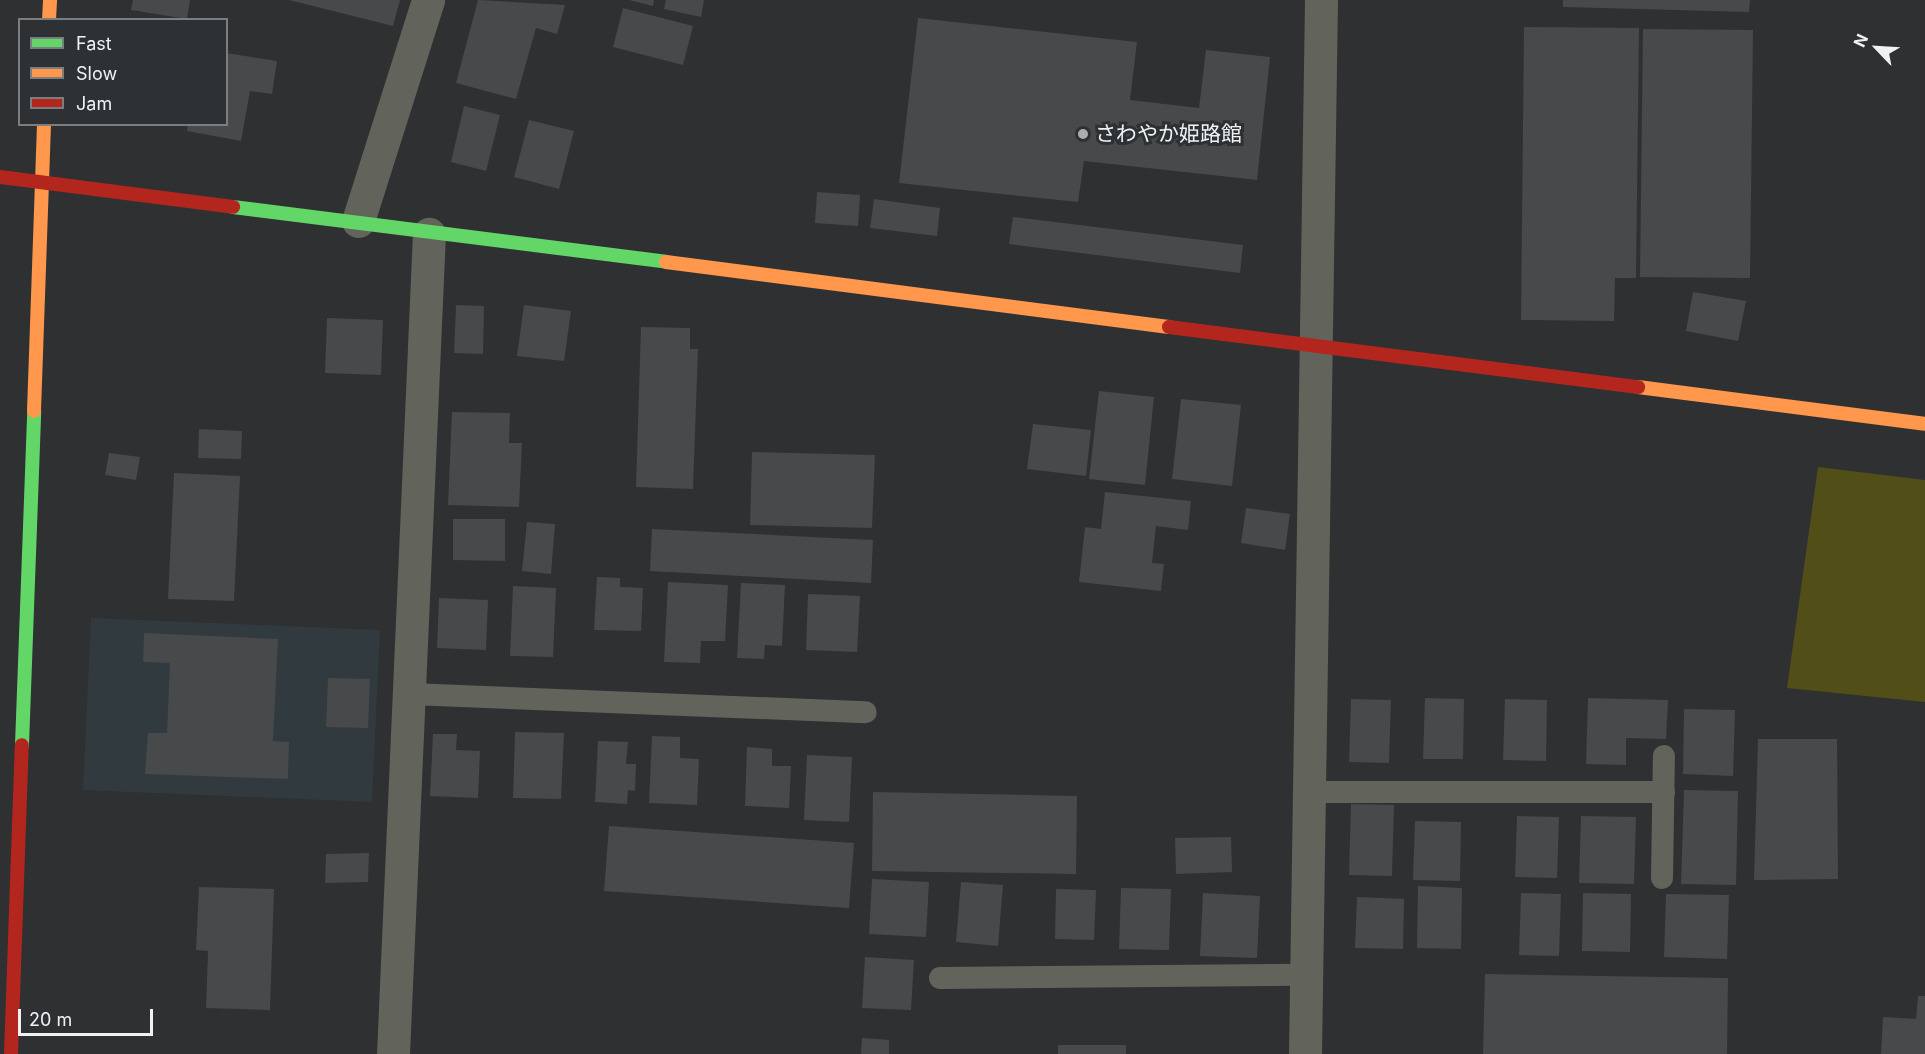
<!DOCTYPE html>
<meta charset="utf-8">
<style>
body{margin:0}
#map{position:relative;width:1925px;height:1054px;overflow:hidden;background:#2e3032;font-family:Inter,"Noto Sans JP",sans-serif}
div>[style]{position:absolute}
.built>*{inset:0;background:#313a3e}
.green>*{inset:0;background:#514f17}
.building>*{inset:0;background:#47494a}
.lane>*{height:22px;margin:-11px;padding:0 11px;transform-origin:11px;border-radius:11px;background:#62635b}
.street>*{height:33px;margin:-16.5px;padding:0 16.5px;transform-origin:16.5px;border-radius:16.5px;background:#62635b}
.fast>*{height:14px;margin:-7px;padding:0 7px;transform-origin:7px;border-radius:7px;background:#63d668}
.slow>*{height:14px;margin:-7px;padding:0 7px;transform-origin:7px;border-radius:7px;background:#ff974d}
.jam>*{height:14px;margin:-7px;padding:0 7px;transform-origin:7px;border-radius:7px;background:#b3261e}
.dots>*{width:16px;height:16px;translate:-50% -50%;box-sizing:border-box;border:3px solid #2d3133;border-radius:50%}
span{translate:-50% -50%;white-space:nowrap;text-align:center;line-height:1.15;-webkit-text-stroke:6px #2d3133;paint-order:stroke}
.poi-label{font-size:21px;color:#eff2f3}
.left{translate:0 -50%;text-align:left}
.legend{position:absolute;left:18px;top:18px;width:210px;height:108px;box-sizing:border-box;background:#2d3133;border:2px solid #7b7e80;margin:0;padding:8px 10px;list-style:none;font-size:18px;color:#eff2f3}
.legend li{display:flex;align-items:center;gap:12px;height:30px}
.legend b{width:30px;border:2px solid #7b7e80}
.north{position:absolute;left:1847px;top:18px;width:60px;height:60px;-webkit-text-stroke:4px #2d3133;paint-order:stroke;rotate:295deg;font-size:16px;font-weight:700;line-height:24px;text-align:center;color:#eff2f3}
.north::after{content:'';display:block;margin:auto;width:21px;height:27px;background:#eff2f3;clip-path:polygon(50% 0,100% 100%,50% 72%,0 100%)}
.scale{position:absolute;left:18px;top:1009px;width:135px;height:27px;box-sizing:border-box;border:3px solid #eff2f3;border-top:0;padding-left:8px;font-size:18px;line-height:21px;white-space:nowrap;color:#eff2f3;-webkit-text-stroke:4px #2d3133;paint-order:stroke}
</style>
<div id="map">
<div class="built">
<i style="clip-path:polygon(91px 618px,380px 630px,372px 802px,83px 790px)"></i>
</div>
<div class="green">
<i style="clip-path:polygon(1818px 467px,1925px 480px,1925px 702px,1787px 688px)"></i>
</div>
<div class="building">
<i style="clip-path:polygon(133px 0,190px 0,187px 19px,131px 10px)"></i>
<i style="clip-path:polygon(289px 0,400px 0,393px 26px)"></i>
<i style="clip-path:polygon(478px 0,565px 5px,557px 34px,536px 28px,516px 99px,456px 83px)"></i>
<i style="clip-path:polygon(629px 0,654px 0,653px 6px)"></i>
<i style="clip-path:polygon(666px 0,704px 0,701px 17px,664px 9px)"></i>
<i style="clip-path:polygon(1563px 0,1750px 0,1749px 12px,1563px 7px)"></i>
<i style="clip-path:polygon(623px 8px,693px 26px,683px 65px,613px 47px)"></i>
<i style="clip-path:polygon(918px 18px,1137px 42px,1130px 100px,1199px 108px,1206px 50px,1270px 57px,1257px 180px,1084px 161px,1078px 202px,899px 183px)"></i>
<i style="clip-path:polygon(1524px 27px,1639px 28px,1636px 278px,1615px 278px,1614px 321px,1521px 320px)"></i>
<i style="clip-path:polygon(1643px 29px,1753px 30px,1750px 278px,1640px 277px)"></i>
<i style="clip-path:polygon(226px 53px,277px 61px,272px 94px,250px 91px,241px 141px,187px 131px,188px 124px,226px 124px)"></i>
<i style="clip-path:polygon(464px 106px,500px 115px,486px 171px,451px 162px)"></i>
<i style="clip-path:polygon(529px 120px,574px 131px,559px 189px,514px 177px)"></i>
<i style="clip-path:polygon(817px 192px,860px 195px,858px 226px,815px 223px)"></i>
<i style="clip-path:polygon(874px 199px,940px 208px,937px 236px,870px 228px)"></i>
<i style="clip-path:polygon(1013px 217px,1243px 245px,1240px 273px,1009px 244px)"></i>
<i style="clip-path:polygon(1693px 292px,1746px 301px,1738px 341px,1686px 331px)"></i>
<i style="clip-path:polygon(456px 305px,484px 306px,483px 354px,454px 353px)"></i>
<i style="clip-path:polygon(524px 305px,571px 311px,564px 361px,517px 356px)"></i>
<i style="clip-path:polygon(327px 318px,383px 320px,381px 375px,325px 373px)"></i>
<i style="clip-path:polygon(641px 327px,690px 328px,690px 349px,698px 349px,693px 489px,636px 487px)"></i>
<i style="clip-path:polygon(1099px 391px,1154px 397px,1145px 485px,1089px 479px)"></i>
<i style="clip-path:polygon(1181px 399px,1241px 405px,1232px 486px,1172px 479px)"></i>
<i style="clip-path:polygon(452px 412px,510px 413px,509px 443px,522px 443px,519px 507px,448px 505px)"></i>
<i style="clip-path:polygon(1033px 424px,1091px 430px,1086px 476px,1027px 469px)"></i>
<i style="clip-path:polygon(199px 429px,242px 431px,241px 459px,198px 458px)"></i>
<i style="clip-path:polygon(752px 452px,875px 455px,872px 528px,750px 525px)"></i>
<i style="clip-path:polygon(109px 453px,140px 457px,136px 480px,105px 475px)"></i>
<i style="clip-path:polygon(174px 473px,240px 476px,234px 601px,168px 599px)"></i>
<i style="clip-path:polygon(1105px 492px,1191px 501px,1188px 530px,1156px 526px,1152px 563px,1164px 564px,1161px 591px,1079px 582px,1085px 527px,1101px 529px)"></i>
<i style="clip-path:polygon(1246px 508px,1290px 514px,1285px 550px,1241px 543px)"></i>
<i style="clip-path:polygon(453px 519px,505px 519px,505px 561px,453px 560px)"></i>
<i style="clip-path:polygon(527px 522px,555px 524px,551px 574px,522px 571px)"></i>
<i style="clip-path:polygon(652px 529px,873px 540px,871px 583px,650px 571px)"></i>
<i style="clip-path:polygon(597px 577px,620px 578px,620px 587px,643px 588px,641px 631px,594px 630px)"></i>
<i style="clip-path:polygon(668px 582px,728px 585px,725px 641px,701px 641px,700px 663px,664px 662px)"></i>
<i style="clip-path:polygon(741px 583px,785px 585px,782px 646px,765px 645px,764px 659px,737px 658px)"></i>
<i style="clip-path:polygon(513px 586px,556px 588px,553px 657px,510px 656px)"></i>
<i style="clip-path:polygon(808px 594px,860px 596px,857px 652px,806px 650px)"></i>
<i style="clip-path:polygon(439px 598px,488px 600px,486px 650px,437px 648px)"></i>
<i style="clip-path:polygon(144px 633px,278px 639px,273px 741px,289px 742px,288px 779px,145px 774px,148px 733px,167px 733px,170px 663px,143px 662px)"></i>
<i style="clip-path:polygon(328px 678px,370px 679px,368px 728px,326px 727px)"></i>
<i style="clip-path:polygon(1425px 698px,1464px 699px,1463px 759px,1423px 759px)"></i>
<i style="clip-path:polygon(1588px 698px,1668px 700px,1666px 739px,1626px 738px,1626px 765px,1586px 764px)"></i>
<i style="clip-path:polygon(1351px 699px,1391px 700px,1389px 763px,1349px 762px)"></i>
<i style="clip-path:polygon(1505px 699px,1547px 700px,1546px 761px,1503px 760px)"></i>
<i style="clip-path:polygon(1684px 709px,1735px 710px,1733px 776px,1683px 774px)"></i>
<i style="clip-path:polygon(515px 732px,564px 733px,561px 799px,513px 798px)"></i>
<i style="clip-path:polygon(433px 734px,457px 734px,456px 750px,480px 751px,478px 798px,430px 796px)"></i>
<i style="clip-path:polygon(652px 736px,680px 737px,680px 758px,699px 759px,697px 805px,649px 803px)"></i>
<i style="clip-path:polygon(1758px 739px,1837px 739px,1838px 879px,1754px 880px)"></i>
<i style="clip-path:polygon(598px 741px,628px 742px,626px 764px,636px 764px,635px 791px,628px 790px,627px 804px,595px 802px)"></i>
<i style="clip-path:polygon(747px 747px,772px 749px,772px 766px,791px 766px,789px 808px,745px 806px)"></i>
<i style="clip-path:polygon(807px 755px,852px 757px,849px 822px,804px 820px)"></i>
<i style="clip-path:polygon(1684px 790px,1738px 791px,1736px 885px,1681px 884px)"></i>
<i style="clip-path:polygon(873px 792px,1077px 796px,1076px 874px,872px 871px)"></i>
<i style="clip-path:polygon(1351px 804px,1394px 805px,1392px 876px,1349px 875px)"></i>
<i style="clip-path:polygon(1517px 816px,1559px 817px,1557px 878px,1515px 877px)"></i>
<i style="clip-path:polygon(1581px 816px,1636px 817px,1634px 884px,1579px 883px)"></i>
<i style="clip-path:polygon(1415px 821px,1461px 822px,1460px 881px,1413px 880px)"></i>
<i style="clip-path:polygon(609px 826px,854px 843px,849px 908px,604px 891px)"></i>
<i style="clip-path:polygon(1231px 837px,1232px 872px,1176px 874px,1175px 838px)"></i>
<i style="clip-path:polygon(369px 853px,368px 882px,325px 883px,326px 854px)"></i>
<i style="clip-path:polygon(872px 879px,929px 882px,926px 937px,869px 934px)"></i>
<i style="clip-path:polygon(961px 882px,1003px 885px,998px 946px,956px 942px)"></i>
<i style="clip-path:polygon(1418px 886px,1462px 888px,1461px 949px,1417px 948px)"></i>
<i style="clip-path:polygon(199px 887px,274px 889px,270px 1010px,206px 1008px,208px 951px,196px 950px)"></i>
<i style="clip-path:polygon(1121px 888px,1171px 889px,1169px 950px,1119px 949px)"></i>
<i style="clip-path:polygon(1056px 889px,1096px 890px,1094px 940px,1055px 939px)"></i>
<i style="clip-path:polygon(1203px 893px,1260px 896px,1257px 958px,1200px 956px)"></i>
<i style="clip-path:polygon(1521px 893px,1561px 894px,1559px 956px,1519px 955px)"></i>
<i style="clip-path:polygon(1583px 893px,1631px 894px,1630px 952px,1582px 951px)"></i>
<i style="clip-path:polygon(1666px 894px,1729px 895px,1727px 959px,1664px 957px)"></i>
<i style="clip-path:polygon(1357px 897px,1404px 899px,1403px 949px,1355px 948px)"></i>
<i style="clip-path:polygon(865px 957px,914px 960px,911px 1010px,862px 1008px)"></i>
<i style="clip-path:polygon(1485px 974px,1728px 978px,1727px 1054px,1483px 1054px)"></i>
<i style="clip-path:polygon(1918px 996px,1925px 996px,1925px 1054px,1881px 1054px,1883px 1017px,1916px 1019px)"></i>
<i style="clip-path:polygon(862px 1038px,889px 1040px,889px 1054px,861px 1054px)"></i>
<i style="clip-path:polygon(1058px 1045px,1126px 1045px,1126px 1054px,1058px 1054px)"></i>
</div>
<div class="lane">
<i style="left:411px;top:694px;width:455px;rotate:2.3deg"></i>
<i style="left:1309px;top:792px;width:355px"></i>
<i style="left:1662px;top:878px;width:122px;rotate:-89.1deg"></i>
<i style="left:940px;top:978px;width:367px;rotate:-0.5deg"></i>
</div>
<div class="street">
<i style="left:358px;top:221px;width:232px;rotate:-72.4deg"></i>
<i style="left:393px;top:1054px;width:821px;rotate:-87.49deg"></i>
<i style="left:1305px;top:1054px;width:1054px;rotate:-89.13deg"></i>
</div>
<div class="fast">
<i style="left:233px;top:207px;width:436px;rotate:7.2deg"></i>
<i style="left:22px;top:745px;width:334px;rotate:-87.9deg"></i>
</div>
<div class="slow">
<i style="left:49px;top:20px;width:20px;rotate:-87deg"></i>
<i style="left:666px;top:262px;width:507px;rotate:7.36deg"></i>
<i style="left:1638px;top:387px;width:289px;rotate:7.3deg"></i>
<i style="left:34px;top:411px;width:287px;rotate:-88deg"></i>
</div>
<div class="jam">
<i style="left:0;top:177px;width:235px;rotate:7.3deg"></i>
<i style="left:1169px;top:327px;width:473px;rotate:7.3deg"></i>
<i style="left:11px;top:1054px;width:309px;rotate:-88deg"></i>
</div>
<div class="dots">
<i style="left:1083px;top:134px;background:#abaeaf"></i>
</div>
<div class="poi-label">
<span class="left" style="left:1095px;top:134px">さわやか姫路館</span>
</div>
<ul class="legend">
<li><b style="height:8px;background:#63d668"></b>Fast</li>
<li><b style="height:8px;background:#ff974d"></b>Slow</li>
<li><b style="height:8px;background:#b3261e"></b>Jam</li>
</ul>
<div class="north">N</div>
<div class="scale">20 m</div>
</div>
